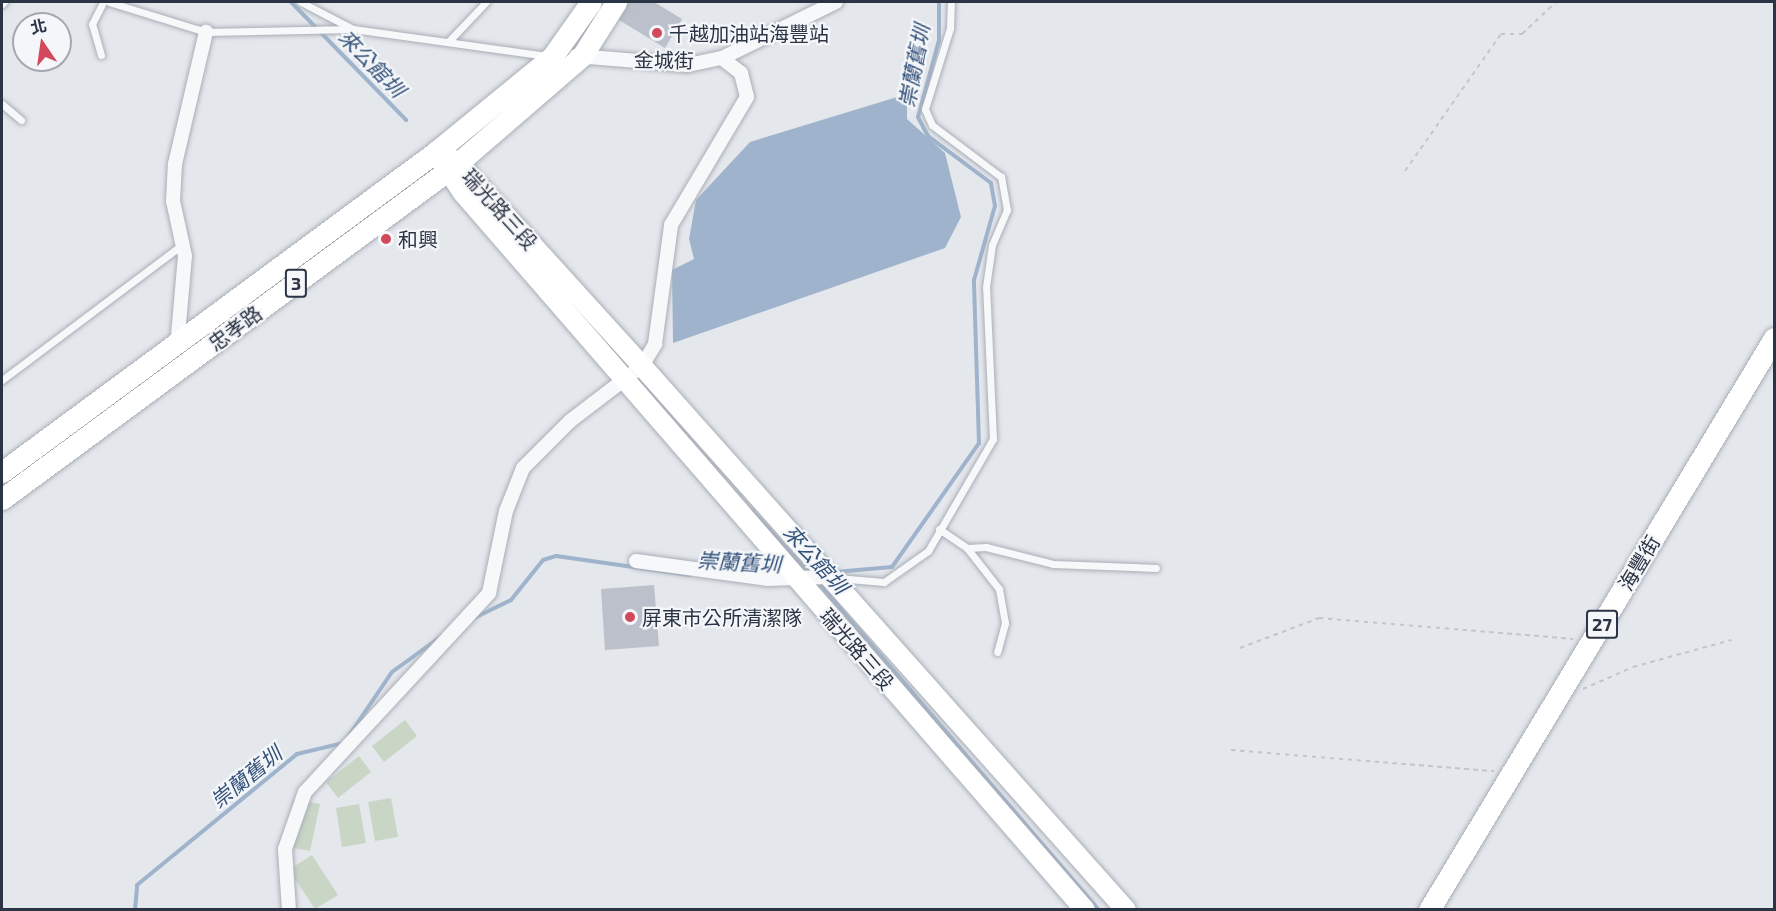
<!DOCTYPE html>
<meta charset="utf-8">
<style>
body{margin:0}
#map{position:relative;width:1776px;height:911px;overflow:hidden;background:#e4e7ec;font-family:"Exo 2","Noto Sans TC",sans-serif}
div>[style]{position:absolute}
.green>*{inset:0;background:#c9d6c5}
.water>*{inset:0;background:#9fb4cc}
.stream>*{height:4px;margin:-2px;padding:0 2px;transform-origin:2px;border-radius:2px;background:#9fb4cc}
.building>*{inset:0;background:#bbc0ca}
.path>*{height:2px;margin-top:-1px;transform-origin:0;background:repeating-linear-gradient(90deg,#c2c5cb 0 4.5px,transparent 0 9px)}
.roads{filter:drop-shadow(0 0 2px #a9aeb7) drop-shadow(0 0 2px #a9aeb7)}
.lane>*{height:7px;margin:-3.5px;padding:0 3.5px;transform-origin:3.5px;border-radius:3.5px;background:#f7f8fa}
.street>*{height:14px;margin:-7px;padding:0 7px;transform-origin:7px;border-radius:7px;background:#f7f8fa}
.secondary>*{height:20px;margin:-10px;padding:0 10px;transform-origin:10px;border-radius:10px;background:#fff}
.primary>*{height:21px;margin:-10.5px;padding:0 10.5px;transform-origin:10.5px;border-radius:10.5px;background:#fff}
.dots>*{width:16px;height:16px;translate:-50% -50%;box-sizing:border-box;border:3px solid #f4f6f9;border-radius:50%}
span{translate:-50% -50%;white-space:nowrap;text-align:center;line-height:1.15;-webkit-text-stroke:4.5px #f4f6f9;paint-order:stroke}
.shield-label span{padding:2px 4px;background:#f4f6f9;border:2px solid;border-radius:4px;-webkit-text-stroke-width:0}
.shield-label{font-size:18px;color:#2b3445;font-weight:700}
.poi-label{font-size:20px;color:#2b3445}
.left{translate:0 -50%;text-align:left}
.street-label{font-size:20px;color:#2b3445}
.water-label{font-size:21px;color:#34527a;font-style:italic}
.frame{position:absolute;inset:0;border:3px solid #2b3445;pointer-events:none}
.north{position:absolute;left:12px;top:12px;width:60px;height:60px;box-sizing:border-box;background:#f4f6f9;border:2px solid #a4a8b1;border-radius:50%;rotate:347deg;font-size:16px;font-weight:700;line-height:24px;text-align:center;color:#2b3445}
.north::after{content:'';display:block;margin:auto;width:21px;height:27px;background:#d1495b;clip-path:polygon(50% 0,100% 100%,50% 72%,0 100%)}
</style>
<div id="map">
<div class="green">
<i style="clip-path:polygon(405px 720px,417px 736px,384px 762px,372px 746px)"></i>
<i style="clip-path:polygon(359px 756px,371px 772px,338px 798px,326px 782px)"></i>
<i style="clip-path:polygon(391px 798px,398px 837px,375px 841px,368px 802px)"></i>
<i style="clip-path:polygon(293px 799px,320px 804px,310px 851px,283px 846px)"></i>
<i style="clip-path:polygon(359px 804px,366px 843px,342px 847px,336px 808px)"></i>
<i style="clip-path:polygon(312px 855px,338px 895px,315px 909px,289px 870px)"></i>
</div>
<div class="water">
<i style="clip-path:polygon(907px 94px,907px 119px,945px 153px,961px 217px,945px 248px,673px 343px,672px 270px,694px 259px,689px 239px,696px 200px,750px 142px)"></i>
</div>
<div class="stream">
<i style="left:291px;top:2px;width:165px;rotate:45.7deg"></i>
<i style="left:751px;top:510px;width:86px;rotate:47.4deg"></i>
<i style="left:835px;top:572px;width:57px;rotate:-5deg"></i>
<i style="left:892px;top:567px;width:151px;rotate:-54.9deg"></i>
<i style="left:979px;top:443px;width:163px;rotate:-91.8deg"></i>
<i style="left:974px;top:280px;width:77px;rotate:-74.2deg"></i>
<i style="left:995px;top:206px;width:23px;rotate:-100deg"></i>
<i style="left:991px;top:183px;width:79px;rotate:-143.3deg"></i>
<i style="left:928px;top:136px;width:21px;rotate:-118deg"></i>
<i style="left:918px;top:117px;width:80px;rotate:-74.7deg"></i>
<i style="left:939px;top:40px;width:38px;rotate:-90deg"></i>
<i style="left:816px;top:580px;width:435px;rotate:49.4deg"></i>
<i style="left:474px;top:618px;width:41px;rotate:-25.9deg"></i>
<i style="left:511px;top:600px;width:51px;rotate:-51.3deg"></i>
<i style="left:543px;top:560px;width:14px;rotate:-17deg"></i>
<i style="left:556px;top:556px;width:135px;rotate:8.1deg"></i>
<i style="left:348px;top:737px;width:78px;rotate:-55.9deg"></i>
<i style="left:392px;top:672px;width:62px;rotate:-35.8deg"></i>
<i style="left:135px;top:910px;width:25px;rotate:-85deg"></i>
<i style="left:137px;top:885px;width:207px;rotate:-39.3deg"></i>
<i style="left:297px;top:754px;width:47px;rotate:-13.4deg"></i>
</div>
<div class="building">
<i style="clip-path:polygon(629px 2px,654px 2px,682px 19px,665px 48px,619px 20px)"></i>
<i style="clip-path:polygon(654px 585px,659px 646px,605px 650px,601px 589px)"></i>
</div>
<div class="path">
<i style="left:1405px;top:171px;width:167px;rotate:-55deg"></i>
<i style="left:1501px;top:34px;width:21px"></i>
<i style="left:1522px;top:34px;width:47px;rotate:-43.3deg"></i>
<i style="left:1240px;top:648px;width:85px;rotate:-20.8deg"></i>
<i style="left:1319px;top:618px;width:255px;rotate:4.7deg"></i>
<i style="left:1583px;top:689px;width:55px;rotate:-23.7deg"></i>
<i style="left:1633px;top:667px;width:102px;rotate:-15.4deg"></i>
<i style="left:1231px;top:750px;width:264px;rotate:4.6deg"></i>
</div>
<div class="roads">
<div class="lane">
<i style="left:109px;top:2px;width:102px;rotate:17.2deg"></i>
<i style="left:206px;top:32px;width:147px;rotate:-1.2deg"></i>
<i style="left:353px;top:29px;width:196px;rotate:7.9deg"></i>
<i style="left:301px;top:2px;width:56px;rotate:27.5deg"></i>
<i style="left:2px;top:4px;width:3px;rotate:-45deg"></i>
<i style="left:448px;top:42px;width:55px;rotate:-46.5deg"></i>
<i style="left:101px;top:55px;width:32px;rotate:-106deg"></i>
<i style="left:92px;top:24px;width:25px;rotate:-63deg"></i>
<i style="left:2px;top:104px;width:25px;rotate:40deg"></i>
<i style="left:2px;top:380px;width:225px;rotate:-36.9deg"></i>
<i style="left:939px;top:529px;width:34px;rotate:34deg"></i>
<i style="left:967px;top:548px;width:52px;rotate:52deg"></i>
<i style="left:999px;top:589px;width:35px;rotate:80deg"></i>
<i style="left:1005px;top:623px;width:30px;rotate:105deg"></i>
<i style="left:967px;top:548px;width:19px;rotate:-3deg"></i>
<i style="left:986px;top:547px;width:69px;rotate:14.2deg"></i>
<i style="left:1053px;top:564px;width:103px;rotate:2.2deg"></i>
<i style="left:837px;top:578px;width:47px;rotate:4.9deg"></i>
<i style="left:884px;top:582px;width:54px;rotate:-35.2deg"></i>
<i style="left:928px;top:551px;width:129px;rotate:-59.9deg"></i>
<i style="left:993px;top:439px;width:152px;rotate:-92.6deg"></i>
<i style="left:986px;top:287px;width:42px;rotate:-81.9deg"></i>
<i style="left:992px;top:245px;width:38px;rotate:-67deg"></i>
<i style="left:1007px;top:210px;width:34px;rotate:-100deg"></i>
<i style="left:1001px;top:177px;width:86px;rotate:-143deg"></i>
<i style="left:932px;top:125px;width:17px;rotate:-114deg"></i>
<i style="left:925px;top:109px;width:85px;rotate:-72.8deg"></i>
<i style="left:950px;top:28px;width:26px;rotate:-88deg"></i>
</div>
<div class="street">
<i style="left:576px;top:56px;width:112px;rotate:4.6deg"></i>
<i style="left:688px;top:65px;width:35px;rotate:-12deg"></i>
<i style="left:722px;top:58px;width:127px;rotate:-26.2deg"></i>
<i style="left:177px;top:347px;width:91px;rotate:-85deg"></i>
<i style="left:185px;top:256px;width:56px;rotate:-102.3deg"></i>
<i style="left:173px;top:201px;width:37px;rotate:-87deg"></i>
<i style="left:175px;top:164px;width:136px;rotate:-76.8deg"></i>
<i style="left:636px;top:561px;width:132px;rotate:7.8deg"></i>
<i style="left:767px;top:579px;width:61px;rotate:-1.9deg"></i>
<i style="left:289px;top:910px;width:61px;rotate:-93.8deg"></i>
<i style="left:285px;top:849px;width:60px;rotate:-70.7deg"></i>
<i style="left:305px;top:792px;width:271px;rotate:-47.2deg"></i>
<i style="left:489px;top:593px;width:84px;rotate:-78.3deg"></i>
<i style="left:506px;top:511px;width:46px;rotate:-68.4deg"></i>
<i style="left:523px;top:468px;width:66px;rotate:-45deg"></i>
<i style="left:570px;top:421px;width:91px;rotate:-37.4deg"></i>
<i style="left:642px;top:366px;width:26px;rotate:-59deg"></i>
<i style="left:655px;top:344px;width:120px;rotate:-82.3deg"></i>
<i style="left:671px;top:225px;width:149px;rotate:-59.3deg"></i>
<i style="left:747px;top:97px;width:25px;rotate:-104deg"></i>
<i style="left:741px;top:73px;width:24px;rotate:-142deg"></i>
</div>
<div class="secondary">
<i style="left:437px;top:151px;width:24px;rotate:30deg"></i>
<i style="left:458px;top:163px;width:274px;rotate:47.8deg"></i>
<i style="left:642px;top:366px;width:728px;rotate:48.34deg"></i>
<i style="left:439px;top:157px;width:43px;rotate:56.3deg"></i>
<i style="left:463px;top:193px;width:949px;rotate:49.06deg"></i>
</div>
<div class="primary">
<i style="left:2px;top:472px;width:541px;rotate:-36.42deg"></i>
<i style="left:437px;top:151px;width:149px;rotate:-39.3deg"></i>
<i style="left:552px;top:57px;width:67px;rotate:-54.7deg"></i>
<i style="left:2px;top:499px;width:566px;rotate:-36.38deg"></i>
<i style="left:458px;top:163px;width:164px;rotate:-40.8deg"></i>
<i style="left:582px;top:56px;width:64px;rotate:-57.8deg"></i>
<i style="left:1429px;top:910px;width:668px;rotate:-58.9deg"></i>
</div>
</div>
<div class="dots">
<i style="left:657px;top:33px;background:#d1495b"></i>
<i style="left:386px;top:239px;background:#d1495b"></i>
<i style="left:630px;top:617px;background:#d1495b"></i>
</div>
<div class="shield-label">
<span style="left:296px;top:283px">3</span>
<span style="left:1602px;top:624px">27</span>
</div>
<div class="poi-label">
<span class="left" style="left:669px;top:33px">千越加油站海豐站</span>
<span class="left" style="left:398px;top:239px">和興</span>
<span class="left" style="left:642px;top:617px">屏東市公所清潔隊</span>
</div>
<div class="street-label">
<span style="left:664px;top:60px;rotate:1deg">金城街</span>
<span style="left:500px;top:209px;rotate:48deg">瑞光路三段</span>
<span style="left:235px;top:328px;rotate:-36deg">忠孝路</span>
<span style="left:1639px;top:563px;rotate:-59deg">海豐街</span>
<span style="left:857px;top:649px;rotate:49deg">瑞光路三段</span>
</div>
<div class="water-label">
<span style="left:372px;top:63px;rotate:46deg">來公館圳</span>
<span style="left:914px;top:66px;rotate:-79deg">崇蘭舊圳</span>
<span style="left:816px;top:559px;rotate:48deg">來公館圳</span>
<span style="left:739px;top:562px;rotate:3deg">崇蘭舊圳</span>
<span style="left:246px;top:777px;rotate:-39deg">崇蘭舊圳</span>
</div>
<div class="frame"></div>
<div class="north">北</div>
</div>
